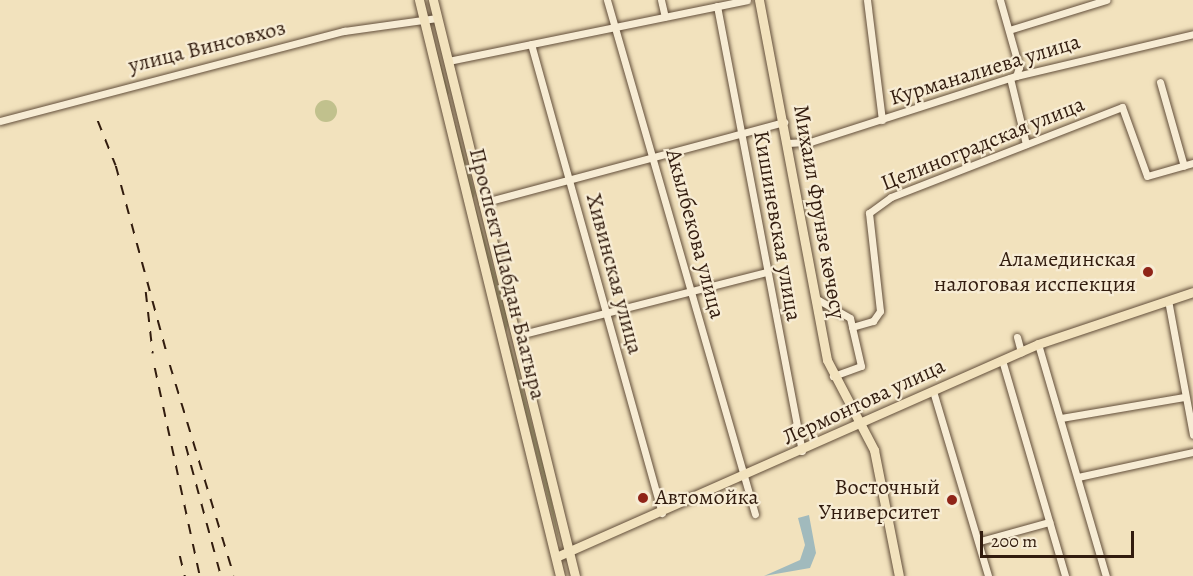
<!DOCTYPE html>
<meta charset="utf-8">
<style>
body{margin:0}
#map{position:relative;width:1193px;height:576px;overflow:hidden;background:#f2e2bd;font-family:Alegreya,serif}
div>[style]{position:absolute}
.green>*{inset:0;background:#c1c18d}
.round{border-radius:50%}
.water>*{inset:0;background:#a1babd}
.roads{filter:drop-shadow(0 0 2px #624e3a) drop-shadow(0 0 2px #624e3a)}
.minor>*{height:7px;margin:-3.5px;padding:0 3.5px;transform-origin:3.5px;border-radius:3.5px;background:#f7ecd4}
.major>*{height:9px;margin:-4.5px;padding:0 4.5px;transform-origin:4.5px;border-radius:4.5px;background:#f2e2bd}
.rail>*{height:1.5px;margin-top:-0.75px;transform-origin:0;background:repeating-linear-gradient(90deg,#321c0e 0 10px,transparent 0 20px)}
.dots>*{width:16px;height:16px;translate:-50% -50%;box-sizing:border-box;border:3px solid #f7ecd4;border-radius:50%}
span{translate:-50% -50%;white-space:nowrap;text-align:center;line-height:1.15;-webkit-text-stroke:4.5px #f7ecd4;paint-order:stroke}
.street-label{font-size:22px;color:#321c0e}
.poi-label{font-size:22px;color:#321c0e}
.right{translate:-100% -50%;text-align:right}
.left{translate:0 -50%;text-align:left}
.scale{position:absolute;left:980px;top:531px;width:154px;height:27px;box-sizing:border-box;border:3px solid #321c0e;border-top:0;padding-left:8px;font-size:18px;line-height:21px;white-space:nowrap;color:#321c0e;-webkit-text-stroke:4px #f7ecd4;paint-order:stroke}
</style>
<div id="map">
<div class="green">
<i style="clip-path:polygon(435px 44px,449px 93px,447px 96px,433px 44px)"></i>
<i class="round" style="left:315px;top:100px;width:22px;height:22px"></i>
<i style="clip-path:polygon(455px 124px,475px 193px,473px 200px,453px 125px)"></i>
<i style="clip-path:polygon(476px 209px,509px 322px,506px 332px,474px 210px)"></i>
<i style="clip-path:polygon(509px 340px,548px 483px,560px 545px,507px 343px)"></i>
</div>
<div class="water">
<i style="clip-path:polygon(809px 515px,816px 553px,810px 568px,764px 576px,800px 560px,805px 545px,798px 518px)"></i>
</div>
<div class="roads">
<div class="minor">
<i style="left:607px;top:0;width:535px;rotate:73.94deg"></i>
<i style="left:661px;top:0;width:17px;rotate:77deg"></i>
<i style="left:867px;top:0;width:121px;rotate:82.9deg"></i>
<i style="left:1000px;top:0;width:70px;rotate:74.2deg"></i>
<i style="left:1019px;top:67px;width:9px;rotate:108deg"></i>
<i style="left:717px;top:6px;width:453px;rotate:79.2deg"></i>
<i style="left:1009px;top:30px;width:102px;rotate:-17.2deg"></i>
<i style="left:531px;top:44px;width:487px;rotate:74.4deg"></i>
<i style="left:448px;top:61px;width:305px;rotate:-11.5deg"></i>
<i style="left:1010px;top:78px;width:68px;rotate:76.4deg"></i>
<i style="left:1160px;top:82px;width:87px;rotate:74.1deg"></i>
<i style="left:0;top:121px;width:356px;rotate:-14.7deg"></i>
<i style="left:344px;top:31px;width:94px;rotate:-8deg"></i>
<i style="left:788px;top:143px;width:22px;rotate:-3deg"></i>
<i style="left:810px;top:142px;width:216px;rotate:-17.8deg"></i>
<i style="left:1016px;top:76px;width:182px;rotate:-13.3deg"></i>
<i style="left:482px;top:203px;width:313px;rotate:-15deg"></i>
<i style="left:815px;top:298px;width:40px;rotate:29.7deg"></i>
<i style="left:850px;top:318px;width:9px;rotate:77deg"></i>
<i style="left:852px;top:327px;width:40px;rotate:77deg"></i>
<i style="left:861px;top:366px;width:30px;rotate:160deg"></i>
<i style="left:1168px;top:300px;width:137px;rotate:79.5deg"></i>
<i style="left:852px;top:327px;width:22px;rotate:-16deg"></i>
<i style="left:873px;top:321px;width:12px;rotate:-55deg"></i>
<i style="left:880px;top:311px;width:99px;rotate:-96.4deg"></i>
<i style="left:869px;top:213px;width:27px;rotate:-36deg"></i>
<i style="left:891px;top:197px;width:248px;rotate:-21.3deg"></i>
<i style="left:1122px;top:107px;width:73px;rotate:70.1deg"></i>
<i style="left:1147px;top:176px;width:48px;rotate:-15.8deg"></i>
<i style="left:515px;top:336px;width:259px;rotate:-14.3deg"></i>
<i style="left:1017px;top:337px;width:16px;rotate:75deg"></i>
<i style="left:1038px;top:344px;width:242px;rotate:73.7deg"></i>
<i style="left:1002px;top:360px;width:225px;rotate:73.7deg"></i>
<i style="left:933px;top:391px;width:193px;rotate:73.4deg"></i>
<i style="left:1061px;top:418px;width:125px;rotate:-9.7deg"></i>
<i style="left:1078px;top:477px;width:118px;rotate:-12.3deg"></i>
<i style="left:980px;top:541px;width:72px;rotate:-15.4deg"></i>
</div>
<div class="major">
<i style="left:419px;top:0;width:593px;rotate:76.24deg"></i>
<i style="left:433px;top:0;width:593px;rotate:76.15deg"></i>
<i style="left:759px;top:0;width:366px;rotate:79.3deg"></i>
<i style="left:827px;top:360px;width:102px;rotate:62.4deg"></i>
<i style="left:874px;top:450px;width:128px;rotate:78.8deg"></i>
<i style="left:556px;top:557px;width:527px;rotate:-23.84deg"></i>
<i style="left:1038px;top:344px;width:163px;rotate:-18.5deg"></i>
</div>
</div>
<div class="rail">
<i style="left:98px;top:121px;width:48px;rotate:68.2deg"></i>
<i style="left:116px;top:166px;width:191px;rotate:74.8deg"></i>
<i style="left:146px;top:292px;width:62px;rotate:83.6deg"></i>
<i style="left:170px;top:365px;width:220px;rotate:73.1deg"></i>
<i style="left:155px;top:368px;width:213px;rotate:77.8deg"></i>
<i style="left:186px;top:446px;width:135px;rotate:74.9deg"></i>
<i style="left:180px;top:556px;width:21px;rotate:76deg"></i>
</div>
<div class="dots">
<i style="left:1148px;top:272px;background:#8f2418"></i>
<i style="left:643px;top:498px;background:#8f2418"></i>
<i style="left:952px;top:500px;background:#8f2418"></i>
</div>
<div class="street-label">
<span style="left:207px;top:47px;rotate:-14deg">улица Винсовхоз</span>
<span style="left:985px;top:70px;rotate:-17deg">Курманалиева улица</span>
<span style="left:983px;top:144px;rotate:-22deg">Целиноградская улица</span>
<span style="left:819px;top:212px;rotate:80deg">Михаил Фрунзе көчөсү</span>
<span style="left:777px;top:226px;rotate:80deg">Кишиневская улица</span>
<span style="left:695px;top:234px;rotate:75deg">Акылбекова улица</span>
<span style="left:507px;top:274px;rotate:76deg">Проспект Шабдан Баатыра</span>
<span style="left:614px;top:274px;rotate:75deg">Хивинская улица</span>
<span style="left:864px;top:402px;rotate:-25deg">Лермонтова улица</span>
</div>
<div class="poi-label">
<span class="right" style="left:1136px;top:272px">Аламединская<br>налоговая исспекция</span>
<span class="right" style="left:940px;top:500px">Восточный<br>Университет</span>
<span class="left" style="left:655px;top:498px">Автомойка</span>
</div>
<div class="scale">200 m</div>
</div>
